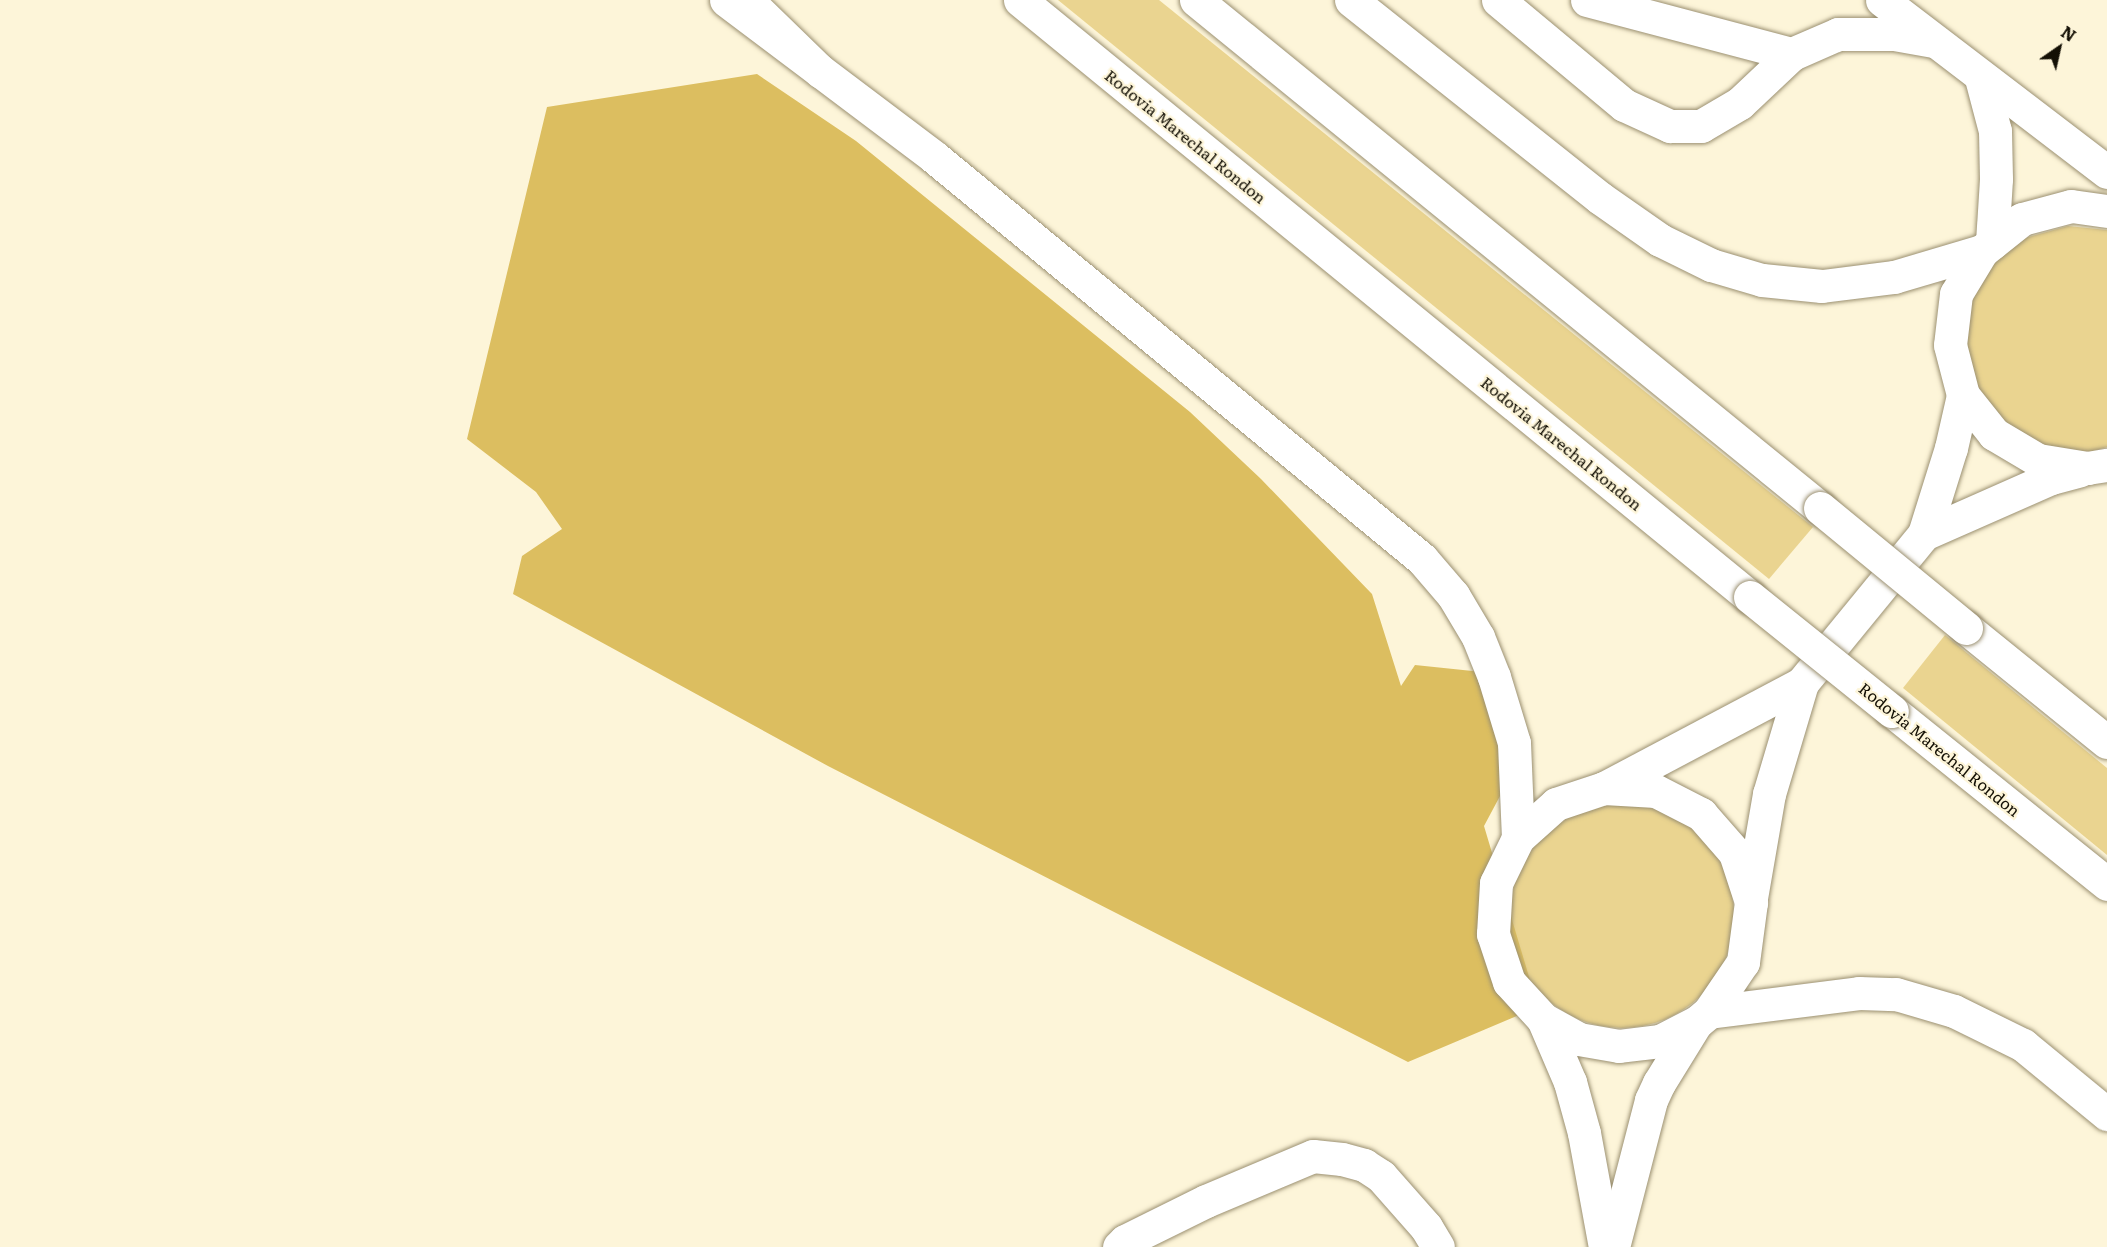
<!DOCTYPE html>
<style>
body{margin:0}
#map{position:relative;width:2107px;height:1247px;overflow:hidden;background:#fdf5d9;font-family:Literata,serif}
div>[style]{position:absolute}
.green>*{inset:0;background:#ead490}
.round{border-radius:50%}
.forest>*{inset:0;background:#dcbe60}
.roads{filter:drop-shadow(0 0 2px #9b9071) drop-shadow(0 0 2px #9b9071)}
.minor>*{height:33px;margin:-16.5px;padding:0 16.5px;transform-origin:16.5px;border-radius:16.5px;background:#fff}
.highway>*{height:33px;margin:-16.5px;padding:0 16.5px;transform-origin:16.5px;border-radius:16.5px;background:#fff}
.bridges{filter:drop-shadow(0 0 2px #9b9071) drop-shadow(0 0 2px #9b9071)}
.highway-bridge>*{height:33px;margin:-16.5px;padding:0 16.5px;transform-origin:16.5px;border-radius:16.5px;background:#fff}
span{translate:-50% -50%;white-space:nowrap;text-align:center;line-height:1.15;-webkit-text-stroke:4.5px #fdf5d9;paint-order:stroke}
.street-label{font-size:16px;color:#141005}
.north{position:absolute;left:2029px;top:18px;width:60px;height:60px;-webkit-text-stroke:4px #fdf5d9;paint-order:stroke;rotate:34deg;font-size:16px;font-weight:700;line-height:24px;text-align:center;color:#141005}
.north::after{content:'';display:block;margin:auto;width:21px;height:27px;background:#141005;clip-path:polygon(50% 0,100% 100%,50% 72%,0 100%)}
</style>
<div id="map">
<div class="green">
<i style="clip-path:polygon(1058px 0,1159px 0,1813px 527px,1769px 579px)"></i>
<i style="clip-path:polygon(2068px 226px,2107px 230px,2107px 447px,2090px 452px,2046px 447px,2007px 426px,1979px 392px,1966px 349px,1970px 305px,1991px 266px,2025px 238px)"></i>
<i style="clip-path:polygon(1945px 635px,2107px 768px,2107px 855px,1903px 688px)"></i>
<i class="round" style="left:1510px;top:804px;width:224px;height:224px"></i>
</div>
<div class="forest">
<i style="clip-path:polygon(757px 74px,856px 141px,1190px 412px,1261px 479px,1372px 594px,1401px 686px,1415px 665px,1482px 672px,1515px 768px,1484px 826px,1538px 1007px,1408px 1062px,828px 766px,513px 594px,522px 556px,562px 529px,536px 492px,467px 439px,547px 107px)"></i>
</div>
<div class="roads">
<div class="minor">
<i style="left:726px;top:0;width:261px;rotate:37deg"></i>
<i style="left:934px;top:157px;width:632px;rotate:39.48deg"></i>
<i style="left:1422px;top:559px;width:48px;rotate:49.3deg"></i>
<i style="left:1453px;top:595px;width:49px;rotate:59.2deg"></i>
<i style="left:1478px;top:637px;width:43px;rotate:68.2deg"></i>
<i style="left:1494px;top:677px;width:69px;rotate:73.1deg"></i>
<i style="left:1514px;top:743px;width:95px;rotate:87.6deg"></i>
<i style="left:1351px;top:0;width:318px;rotate:38.5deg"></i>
<i style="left:1600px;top:198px;width:73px;rotate:35deg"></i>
<i style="left:1660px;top:240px;width:57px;rotate:26.1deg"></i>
<i style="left:1711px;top:265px;width:53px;rotate:16.4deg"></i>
<i style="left:1762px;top:280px;width:60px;rotate:5.7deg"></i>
<i style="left:1822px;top:286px;width:73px;rotate:-7.1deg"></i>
<i style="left:1894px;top:277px;width:92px;rotate:-16.5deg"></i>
<i style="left:1498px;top:0;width:164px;rotate:39.8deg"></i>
<i style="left:1624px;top:105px;width:51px;rotate:24.5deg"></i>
<i style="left:1670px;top:126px;width:31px"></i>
<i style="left:1701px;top:126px;width:45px;rotate:-30.5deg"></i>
<i style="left:1740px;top:103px;width:71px;rotate:-43.3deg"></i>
<i style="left:1792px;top:54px;width:50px;rotate:-23.5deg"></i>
<i style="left:1838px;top:34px;width:56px"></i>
<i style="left:1894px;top:34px;width:40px;rotate:10deg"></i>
<i style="left:1587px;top:0;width:212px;rotate:14.8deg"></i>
<i style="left:1882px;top:0;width:283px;rotate:37.4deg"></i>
<i style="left:1981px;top:78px;width:55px;rotate:75.2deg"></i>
<i style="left:1995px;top:131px;width:48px;rotate:88.8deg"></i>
<i style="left:1996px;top:179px;width:64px;rotate:93.6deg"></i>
<i style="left:2107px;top:211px;width:36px;rotate:-172deg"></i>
<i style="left:2071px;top:206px;width:51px;rotate:165.1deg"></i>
<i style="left:2022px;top:219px;width:51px;rotate:141.3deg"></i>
<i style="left:1982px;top:251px;width:50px;rotate:121.2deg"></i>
<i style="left:1956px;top:294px;width:51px;rotate:96.7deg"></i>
<i style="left:1950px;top:345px;width:52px;rotate:75.4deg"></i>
<i style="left:1963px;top:395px;width:50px;rotate:51.5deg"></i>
<i style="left:1994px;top:434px;width:51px;rotate:30.6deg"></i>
<i style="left:2038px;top:460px;width:50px;rotate:9.3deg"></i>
<i style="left:2087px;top:468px;width:20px;rotate:-9deg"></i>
<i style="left:1924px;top:534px;width:139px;rotate:-23.8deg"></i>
<i style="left:2051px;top:478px;width:30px;rotate:-15deg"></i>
<i style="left:1604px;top:788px;width:52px;rotate:3.3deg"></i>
<i style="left:1656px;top:791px;width:51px;rotate:27.1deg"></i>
<i style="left:1701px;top:814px;width:52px;rotate:48.9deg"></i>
<i style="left:1735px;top:853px;width:52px;rotate:71.9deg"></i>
<i style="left:1751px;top:902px;width:61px;rotate:97.6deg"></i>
<i style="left:1743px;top:962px;width:60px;rotate:124.2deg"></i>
<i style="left:1709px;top:1012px;width:16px;rotate:140deg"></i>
<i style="left:1697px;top:1022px;width:42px;rotate:152.8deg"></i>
<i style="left:1660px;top:1041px;width:41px;rotate:173deg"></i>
<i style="left:1619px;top:1046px;width:41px;rotate:-170.1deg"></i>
<i style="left:1579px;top:1039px;width:41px;rotate:-150.9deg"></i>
<i style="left:1543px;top:1019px;width:50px;rotate:-132.6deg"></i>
<i style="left:1509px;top:982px;width:51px;rotate:-108.4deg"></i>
<i style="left:1493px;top:934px;width:51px;rotate:-86.6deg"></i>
<i style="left:1496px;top:883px;width:50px;rotate:-63.9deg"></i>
<i style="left:1518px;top:838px;width:51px;rotate:-41.8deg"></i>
<i style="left:1556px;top:804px;width:51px;rotate:-18.4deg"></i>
<i style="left:1604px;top:788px;width:224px;rotate:-27.9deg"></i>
<i style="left:1751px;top:898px;width:106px;rotate:-80.2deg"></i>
<i style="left:1769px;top:794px;width:116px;rotate:-73.4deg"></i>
<i style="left:1802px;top:683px;width:193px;rotate:-50.7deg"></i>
<i style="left:1924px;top:534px;width:90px;rotate:-72.6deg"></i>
<i style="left:1951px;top:448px;width:54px;rotate:-77.2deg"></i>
<i style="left:1543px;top:1019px;width:69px;rotate:66.8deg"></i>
<i style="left:1570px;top:1082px;width:53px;rotate:74.6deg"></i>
<i style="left:1584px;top:1133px;width:116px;rotate:79.6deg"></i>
<i style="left:1119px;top:1247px;width:8px;rotate:-45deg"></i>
<i style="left:1125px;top:1241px;width:90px;rotate:-26.3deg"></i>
<i style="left:1206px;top:1201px;width:116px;rotate:-22.8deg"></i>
<i style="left:1313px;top:1156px;width:29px;rotate:6deg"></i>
<i style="left:1342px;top:1159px;width:23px;rotate:15deg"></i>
<i style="left:1364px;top:1165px;width:20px;rotate:33deg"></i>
<i style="left:1381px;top:1176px;width:68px;rotate:48.6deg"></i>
<i style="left:1426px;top:1227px;width:23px;rotate:59deg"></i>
<i style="left:1613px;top:1247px;width:152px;rotate:-75.5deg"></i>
<i style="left:1651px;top:1100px;width:19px;rotate:-65deg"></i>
<i style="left:1659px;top:1083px;width:70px;rotate:-58.3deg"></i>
</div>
<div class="highway">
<i style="left:747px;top:0;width:103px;rotate:44.2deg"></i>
<i style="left:1020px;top:0;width:943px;rotate:39.28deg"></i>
<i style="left:1196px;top:0;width:805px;rotate:39.15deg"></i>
<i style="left:1966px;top:628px;width:181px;rotate:39deg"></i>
<i style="left:1892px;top:711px;width:276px;rotate:38.8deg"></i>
<i style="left:1709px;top:1012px;width:151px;rotate:-7.2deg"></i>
<i style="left:1859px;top:993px;width:37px;rotate:2deg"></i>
<i style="left:1896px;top:994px;width:60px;rotate:16.3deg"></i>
<i style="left:1954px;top:1011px;width:77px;rotate:26.2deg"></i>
<i style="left:2023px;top:1045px;width:109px;rotate:39.4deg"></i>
</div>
</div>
<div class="bridges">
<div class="highway-bridge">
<i style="left:1820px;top:508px;width:189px;rotate:39.4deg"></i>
<i style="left:1750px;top:597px;width:182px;rotate:38.8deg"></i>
</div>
</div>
<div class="street-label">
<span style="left:1186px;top:136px;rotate:39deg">Rodovia Marechal Rondon</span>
<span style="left:1562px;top:443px;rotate:39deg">Rodovia Marechal Rondon</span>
<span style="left:1940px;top:749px;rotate:39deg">Rodovia Marechal Rondon</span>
</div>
<div class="north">N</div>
</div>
